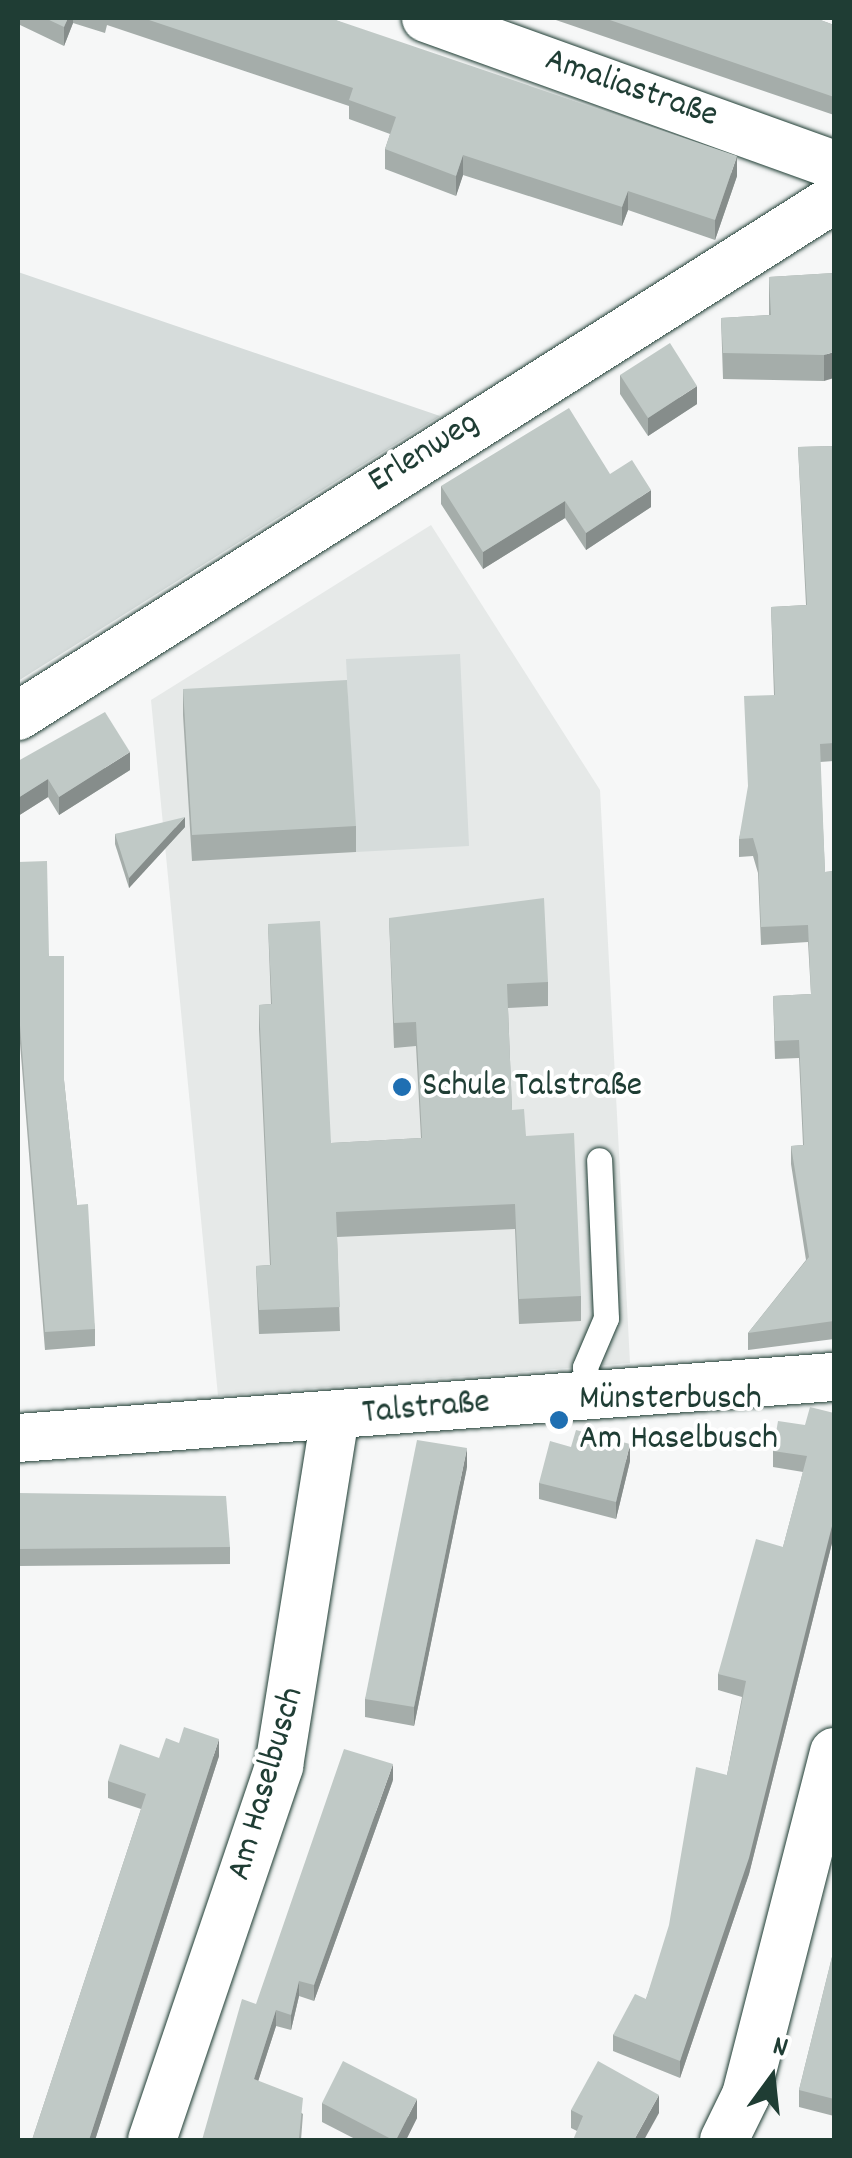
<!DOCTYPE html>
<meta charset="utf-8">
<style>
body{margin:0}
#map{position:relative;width:852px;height:2158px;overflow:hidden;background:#f6f7f7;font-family:Dekko,sans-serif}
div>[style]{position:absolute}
.built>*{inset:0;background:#e6e9e8}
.green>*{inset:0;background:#d6dcdb}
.roads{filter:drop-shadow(0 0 2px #1f3d34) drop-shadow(0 0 2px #1f3d34)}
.service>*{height:25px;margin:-12.5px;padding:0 12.5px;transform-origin:12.5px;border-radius:12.5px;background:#fff}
.minor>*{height:48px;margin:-24px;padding:0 24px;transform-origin:24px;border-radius:24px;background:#fff}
.wall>*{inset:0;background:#a5adaa}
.shaded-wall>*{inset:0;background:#868d8b}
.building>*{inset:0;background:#c0c9c6}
.dots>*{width:28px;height:28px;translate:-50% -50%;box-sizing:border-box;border:5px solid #fff;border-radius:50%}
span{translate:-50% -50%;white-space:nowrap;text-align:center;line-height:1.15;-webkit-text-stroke:8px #fff;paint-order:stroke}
.street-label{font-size:35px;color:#1f3d34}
.poi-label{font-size:35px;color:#1f3d34}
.left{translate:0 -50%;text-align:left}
.frame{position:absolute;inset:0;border:20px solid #1f3d34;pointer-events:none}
.north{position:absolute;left:722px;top:2028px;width:100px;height:100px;-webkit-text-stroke:8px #fff;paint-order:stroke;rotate:15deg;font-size:28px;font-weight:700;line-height:40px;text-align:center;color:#1f3d34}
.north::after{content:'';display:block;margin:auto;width:35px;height:45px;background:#1f3d34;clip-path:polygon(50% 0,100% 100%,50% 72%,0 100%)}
</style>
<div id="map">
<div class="built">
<i style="clip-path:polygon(431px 525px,600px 790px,630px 1363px,218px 1396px,151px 700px)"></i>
</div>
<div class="green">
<i style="clip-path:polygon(18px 272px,440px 416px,18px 681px)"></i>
<i style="clip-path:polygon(460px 654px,469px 846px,356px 852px,346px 659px)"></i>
</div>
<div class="roads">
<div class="service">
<i style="left:590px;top:1396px;width:29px;rotate:-100deg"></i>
<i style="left:585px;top:1367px;width:53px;rotate:-66.8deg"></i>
<i style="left:606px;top:1318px;width:158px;rotate:-92.5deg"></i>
</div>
<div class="minor">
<i style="left:426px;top:18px;width:434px;rotate:19.8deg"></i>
<i style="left:18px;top:716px;width:966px;rotate:-32.36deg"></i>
<i style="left:18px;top:1438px;width:818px;rotate:-4.28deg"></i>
<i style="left:152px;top:2140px;width:395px;rotate:-71.2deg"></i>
<i style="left:279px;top:1766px;width:353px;rotate:-80.9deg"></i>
<i style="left:724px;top:2140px;width:50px;rotate:-63.9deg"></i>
<i style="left:746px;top:2095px;width:354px;rotate:-75.6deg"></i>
</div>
</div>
<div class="wall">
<i style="clip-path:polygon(18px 18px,330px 18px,737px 176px,715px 240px,628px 210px,622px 226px,463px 175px,456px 196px,385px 169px,385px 149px,390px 134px,349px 119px,349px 106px,107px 25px,105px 33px,73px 23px,64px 46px,18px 24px)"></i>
<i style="clip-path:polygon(550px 18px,815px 18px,834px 25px,834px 115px)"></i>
<i style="clip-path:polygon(834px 273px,824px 381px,723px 379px,721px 318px,769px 315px,769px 277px)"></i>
<i style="clip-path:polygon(620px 375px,697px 404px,648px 436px,620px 394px)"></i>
<i style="clip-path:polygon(834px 446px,834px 761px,820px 762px,825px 872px,834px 871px,834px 1339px,748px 1350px,748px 1333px,806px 1260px,791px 1164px,791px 1146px,803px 1145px,799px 1058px,775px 1059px,773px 996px,811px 994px,808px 942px,761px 945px,758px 873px,753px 856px,739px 857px,739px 839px,774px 695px,771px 607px,806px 605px,798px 447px)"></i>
<i style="clip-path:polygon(610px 474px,651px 507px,586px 550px,565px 518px,483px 569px,441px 504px,441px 486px)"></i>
<i style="clip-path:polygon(183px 689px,356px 826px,356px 852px,192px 861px,183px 715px)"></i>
<i style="clip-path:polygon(18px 761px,130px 770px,59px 815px,48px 797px,18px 816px)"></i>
<i style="clip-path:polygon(185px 827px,129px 888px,115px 844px,115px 834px)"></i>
<i style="clip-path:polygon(18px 862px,49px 956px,64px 1080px,77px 1205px,95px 1329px,95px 1346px,45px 1350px,18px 1019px)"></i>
<i style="clip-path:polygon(389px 918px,548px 982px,548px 1006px,508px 1008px,512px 1110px,526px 1136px,581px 1296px,581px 1321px,519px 1324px,515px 1229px,337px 1237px,340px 1331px,259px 1334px,256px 1266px,270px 1265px,259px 1029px,259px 1005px,271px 1004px,268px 924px,331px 1143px,421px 1138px,416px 1046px,394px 1048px)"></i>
<i style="clip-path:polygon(834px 1413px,834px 1535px,749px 1874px,680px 2078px,613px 2051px,613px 2035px,646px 1999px,727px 1775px,742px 1697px,718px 1690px,718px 1674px,783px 1547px,803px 1472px,773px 1467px,773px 1451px,805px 1425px)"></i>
<i style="clip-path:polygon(630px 1461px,616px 1519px,539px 1499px,539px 1483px)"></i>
<i style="clip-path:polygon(467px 1467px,414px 1726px,365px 1717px,365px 1699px)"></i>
<i style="clip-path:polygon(18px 1493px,230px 1547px,230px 1564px,18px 1566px)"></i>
<i style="clip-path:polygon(219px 1756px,95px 2140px,32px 2140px,141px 1809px,108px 1798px,108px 1781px,159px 1758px)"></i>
<i style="clip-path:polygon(393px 1780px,314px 2001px,299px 1996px,291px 2030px,276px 2026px,258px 2081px,303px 2114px,301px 2140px,202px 2140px)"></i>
<i style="clip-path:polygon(834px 1949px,834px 2116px,799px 2107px,799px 2090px)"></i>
<i style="clip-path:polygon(322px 2103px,417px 2118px,406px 2140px,357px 2140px,322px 2122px)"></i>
<i style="clip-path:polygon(571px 2110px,659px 2113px,577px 2131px,571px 2128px)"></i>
</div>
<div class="shaded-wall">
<i style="clip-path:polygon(68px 18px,73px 18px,73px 23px,64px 46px,64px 27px)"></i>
<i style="clip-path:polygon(463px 155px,463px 175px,456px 196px,456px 176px)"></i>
<i style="clip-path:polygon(737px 156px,737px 176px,715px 240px,715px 220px)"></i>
<i style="clip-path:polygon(628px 191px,628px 210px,622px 226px,622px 207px)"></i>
<i style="clip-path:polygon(834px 352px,834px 378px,824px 381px,824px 355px)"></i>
<i style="clip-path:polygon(697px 386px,697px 404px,648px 436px,648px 418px)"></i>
<i style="clip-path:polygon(651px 490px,651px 507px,586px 550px,586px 533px)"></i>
<i style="clip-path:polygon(565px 501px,565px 518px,483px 569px,483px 552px)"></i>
<i style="clip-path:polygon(130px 752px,130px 770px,59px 815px,59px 797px)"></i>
<i style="clip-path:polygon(48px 779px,48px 797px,18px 816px,18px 798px)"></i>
<i style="clip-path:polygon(185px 817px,185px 827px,129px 888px,129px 878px)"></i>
<i style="clip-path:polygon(630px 1444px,630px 1461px,616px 1519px,616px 1502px)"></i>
<i style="clip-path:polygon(467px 1448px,467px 1467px,414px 1726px,414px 1707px)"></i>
<i style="clip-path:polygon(834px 1518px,834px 1535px,749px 1874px,680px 2078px,680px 2061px)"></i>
<i style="clip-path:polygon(219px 1739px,219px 1756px,95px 2140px,89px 2140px)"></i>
<i style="clip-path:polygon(393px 1764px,393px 1780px,314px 2001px,314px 1985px)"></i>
<i style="clip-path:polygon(299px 1981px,299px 1996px,291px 2030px,291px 2015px)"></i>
<i style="clip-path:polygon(276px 2010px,276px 2026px,254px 2094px,254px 2079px)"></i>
<i style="clip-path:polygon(659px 2095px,659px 2113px,644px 2140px,634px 2140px)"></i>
<i style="clip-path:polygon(417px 2099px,417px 2118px,406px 2140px,396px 2140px)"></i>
</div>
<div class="building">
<i style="clip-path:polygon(45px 18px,68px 18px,64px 27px)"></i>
<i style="clip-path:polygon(143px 18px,330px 18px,737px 156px,715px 220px,628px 191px,622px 207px,463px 155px,456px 176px,385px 149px,396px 117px,349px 100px,353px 88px)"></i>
<i style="clip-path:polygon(604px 18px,815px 18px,834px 25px,834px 97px)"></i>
<i style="clip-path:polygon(834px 273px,834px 352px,824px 355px,723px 353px,721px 318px,771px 315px,769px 277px)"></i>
<i style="clip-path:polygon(670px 343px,697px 386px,648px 418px,620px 375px)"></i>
<i style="clip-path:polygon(569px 408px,610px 474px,632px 460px,651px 490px,586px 533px,565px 501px,483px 552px,441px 486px)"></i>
<i style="clip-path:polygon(834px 446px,834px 743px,820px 744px,825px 872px,834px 871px,834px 1321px,748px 1333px,809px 1257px,791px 1146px,804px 1145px,799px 1040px,775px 1041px,773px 996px,811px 994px,808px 925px,761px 927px,758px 855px,753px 838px,739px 839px,748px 786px,744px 696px,775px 695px,771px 607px,807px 605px,798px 447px)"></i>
<i style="clip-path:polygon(347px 680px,356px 826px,192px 835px,183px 689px)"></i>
<i style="clip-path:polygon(105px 712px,130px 752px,59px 797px,48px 779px,18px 798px,18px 761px)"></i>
<i style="clip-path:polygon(185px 817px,129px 878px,115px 834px)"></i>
<i style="clip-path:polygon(47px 861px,49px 956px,64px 956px,64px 1080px,77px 1205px,88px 1204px,95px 1329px,45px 1332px,18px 1001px,18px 862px)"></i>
<i style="clip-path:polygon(544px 898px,548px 982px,507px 984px,512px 1110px,524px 1109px,526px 1136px,574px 1133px,581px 1296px,519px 1299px,515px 1204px,336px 1212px,340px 1307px,259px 1310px,256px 1266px,271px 1265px,259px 1005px,272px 1004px,268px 924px,320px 921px,331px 1143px,422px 1138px,416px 1022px,394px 1023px,389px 918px)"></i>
<i style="clip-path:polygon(810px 1407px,834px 1413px,834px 1518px,749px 1858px,680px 2061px,613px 2035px,635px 1994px,646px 1999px,669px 1925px,696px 1767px,727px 1775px,746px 1681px,718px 1674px,756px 1539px,783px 1547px,807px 1456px,773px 1451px,778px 1421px,805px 1425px)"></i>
<i style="clip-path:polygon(576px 1430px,630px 1444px,616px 1502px,539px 1483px,550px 1441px,571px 1447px)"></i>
<i style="clip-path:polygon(417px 1440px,467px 1448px,414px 1707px,365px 1699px)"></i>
<i style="clip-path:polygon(18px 1493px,226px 1496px,230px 1547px,18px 1549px)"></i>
<i style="clip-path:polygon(184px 1727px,219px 1739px,89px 2140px,32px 2140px,146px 1794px,108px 1781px,120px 1744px,159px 1758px,166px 1738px,179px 1743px)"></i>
<i style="clip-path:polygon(344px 1749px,393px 1764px,314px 1985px,299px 1981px,291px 2015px,276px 2010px,254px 2079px,303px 2098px,299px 2138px,249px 2139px,249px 2140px,202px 2140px,242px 1999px,256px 2004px)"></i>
<i style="clip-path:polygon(834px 1949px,834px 2099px,799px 2090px)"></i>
<i style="clip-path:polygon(343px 2061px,417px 2099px,396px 2140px,393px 2140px,322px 2103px)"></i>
<i style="clip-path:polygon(598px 2061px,659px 2095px,634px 2140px,573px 2140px,583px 2116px,571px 2110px)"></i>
</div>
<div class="dots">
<i style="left:402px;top:1087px;background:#1f6fb2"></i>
<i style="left:559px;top:1420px;background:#1f6fb2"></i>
</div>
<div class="street-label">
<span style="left:631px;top:89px;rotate:19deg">Amaliastraße</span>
<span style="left:424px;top:453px;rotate:-32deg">Erlenweg</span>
<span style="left:426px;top:1409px;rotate:-5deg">Talstraße</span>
<span style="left:267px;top:1784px;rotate:-74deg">Am Haselbusch</span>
</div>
<div class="poi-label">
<span class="left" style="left:422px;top:1087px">Schule Talstraße</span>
<span class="left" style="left:579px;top:1420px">Münsterbusch<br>Am Haselbusch</span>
</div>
<div class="frame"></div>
<div class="north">N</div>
</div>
